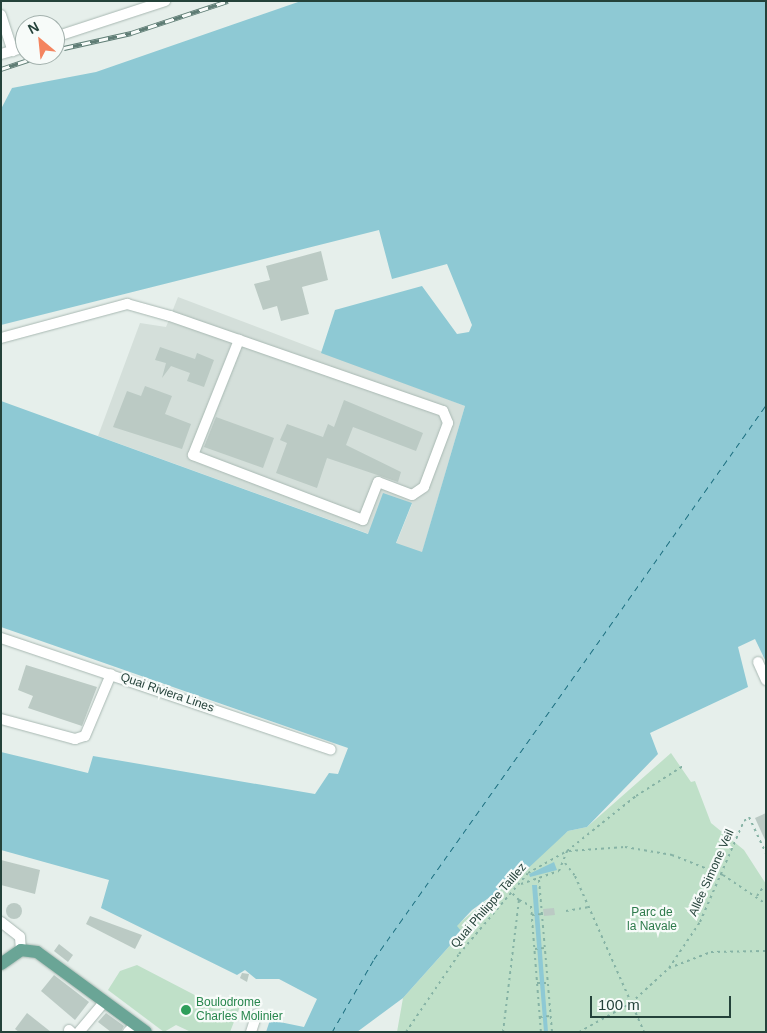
<!DOCTYPE html>
<meta charset="utf-8">
<style>
body{margin:0}
#map{position:relative;width:767px;height:1033px;overflow:hidden;background:#e6efeb;font-family:Helvetica,sans-serif}
div>[style]{position:absolute}
.built>*{inset:0;background:#d4dfda}
.green>*{inset:0;background:#bfe0c8}
.water>*{inset:0;background:#8ec9d4}
.ferry>*{height:1px;margin-top:-0.5px;transform-origin:0;background:repeating-linear-gradient(90deg,#1c6f80 0 6px,transparent 0 11px)}
.building>*{inset:0;background:#bbcac4}
.round{border-radius:50%}
.path>*{height:2px;margin-top:-1px;transform-origin:0;background:repeating-linear-gradient(90deg,#86b3a5 0 2.5px,transparent 0 6.5px)}
.roads{filter:drop-shadow(0 0 1px #a8b8b2) drop-shadow(0 0 1px #a8b8b2)}
.minor>*{height:10px;margin:-5px;padding:0 5px;transform-origin:5px;border-radius:5px;background:#fff}
.major>*{height:12px;margin:-6px;padding:0 6px;transform-origin:6px;border-radius:6px;background:#6aa596}
.rail>*{height:5px;margin-top:-2.5px;transform-origin:0;background:repeating-linear-gradient(90deg,#f7fbf9 0 9px,#5f7d75 0 18px);box-sizing:border-box;border-block:1px solid #5f7d75}
.dots>*{width:14px;height:14px;translate:-50% -50%;box-sizing:border-box;border:2px solid #f7fbf9;border-radius:50%}
span{translate:-50% -50%;white-space:nowrap;text-align:center;line-height:1.15;-webkit-text-stroke:4.5px #f7fbf9;paint-order:stroke}
.street-label{font-size:12px;color:#24423a}
.park-label{font-size:12px;color:#2d7a4b}
.leisure-label{font-size:12px;color:#27864d}
.left{translate:0 -50%;text-align:left}
.frame{position:absolute;inset:0;border:2px solid #24423a;pointer-events:none}
.north{position:absolute;left:15px;top:15px;width:50px;height:50px;box-sizing:border-box;background:#f7fbf9;border:1px solid #a3b1ad;border-radius:50%;rotate:332deg;font-size:14px;font-weight:700;line-height:20px;text-align:center;color:#24423a}
.north::after{content:'';display:block;margin:auto;width:18px;height:22px;background:#f4845f;clip-path:polygon(50% 0,100% 100%,50% 72%,0 100%)}
.scale{position:absolute;left:590px;top:996px;width:141px;height:22px;box-sizing:border-box;border:2px solid #24423a;border-top:0;padding-left:6px;font-size:15px;line-height:18px;white-space:nowrap;color:#24423a;-webkit-text-stroke:4px #f7fbf9;paint-order:stroke}
</style>
<div id="map">
<div class="built">
<i style="clip-path:polygon(178px 297px,465px 406px,422px 553px,396px 544px,412px 504px,369px 534px,98px 436px,140px 323px,166px 327px)"></i>
</div>
<div class="green">
<i style="clip-path:polygon(671px 753px,691px 782px,695px 781px,711px 823px,744px 850px,766px 884px,766px 1032px,397px 1032px,403px 998px,462px 932px,456px 926px,568px 831px,587px 827px)"></i>
<i style="clip-path:polygon(137px 965px,212px 1004px,230px 1010px,241px 1004px,230px 1032px,191px 1032px,176px 1025px,164px 1032px,108px 990px,120px 971px)"></i>
</div>
<div class="water">
<i style="clip-path:polygon(301px 1px,766px 1px,766px 662px,755px 639px,738px 647px,748px 687px,650px 733px,658px 754px,587px 827px,568px 831px,523px 873px,472px 910px,457px 926px,462px 932px,403px 998px,357px 1032px,266px 1032px,270px 1020px,304px 1027px,317px 999px,279px 979px,256px 979px,245px 970px,237px 975px,101px 908px,109px 880px,1px 850px,1px 752px,88px 773px,93px 756px,315px 794px,329px 773px,338px 774px,348px 748px,1px 627px,1px 401px,368px 534px,383px 493px,412px 503px,396px 543px,422px 552px,465px 406px,321px 353px,335px 310px,422px 286px,457px 334px,469px 332px,472px 325px,447px 264px,392px 279px,379px 230px,1px 325px,1px 109px,12px 88px,96px 72px)"></i>
<i style="clip-path:polygon(554px 862px,557px 870px,530px 877px,529px 874px)"></i>
<i style="clip-path:polygon(532px 885px,537px 885px,548px 1032px,544px 1032px)"></i>
</div>
<div class="ferry">
<i style="left:332px;top:1032px;width:84px;rotate:-60.1deg"></i>
<i style="left:374px;top:959px;width:679px;rotate:-54.72deg"></i>
</div>
<div class="building">
<i style="clip-path:polygon(321px 251px,328px 280px,302px 287px,309px 314px,281px 321px,277px 306px,263px 310px,254px 284px,270px 280px,266px 266px)"></i>
<i style="clip-path:polygon(160px 347px,195px 359px,197px 353px,214px 360px,204px 387px,187px 381px,190px 373px,171px 366px,162px 378px,166px 363px,155px 360px)"></i>
<i style="clip-path:polygon(145px 386px,172px 396px,165px 414px,191px 424px,182px 449px,113px 427px,127px 391px,141px 396px)"></i>
<i style="clip-path:polygon(344px 400px,423px 433px,416px 451px,353px 427px,346px 445px,401px 472px,398px 482px,327px 458px,317px 488px,276px 473px,287px 443px,280px 440px,287px 424px,323px 437px,328px 424px,334px 427px)"></i>
<i style="clip-path:polygon(216px 417px,274px 438px,263px 468px,204px 447px)"></i>
<i style="clip-path:polygon(26px 665px,97px 687px,82px 726px,28px 708px,33px 696px,18px 690px)"></i>
<i style="clip-path:polygon(766px 813px,766px 842px,755px 818px)"></i>
<i style="clip-path:polygon(1px 860px,40px 870px,35px 894px,1px 885px)"></i>
<i class="round" style="left:6px;top:903px;width:16px;height:16px"></i>
<i style="clip-path:polygon(554px 908px,555px 915px,544px 916px,543px 909px)"></i>
<i style="clip-path:polygon(90px 916px,142px 935px,135px 949px,86px 924px)"></i>
<i style="clip-path:polygon(59px 944px,73px 955px,68px 962px,54px 951px)"></i>
<i style="clip-path:polygon(242px 973px,249px 974px,247px 982px,240px 978px)"></i>
<i style="clip-path:polygon(54px 975px,89px 1002px,75px 1020px,41px 991px)"></i>
<i style="clip-path:polygon(27px 1013px,51px 1032px,19px 1032px,15px 1029px)"></i>
<i style="clip-path:polygon(106px 1013px,124px 1026px,121px 1032px,111px 1032px,98px 1022px)"></i>
</div>
<div class="path">
<i style="left:569px;top:851px;width:56px;rotate:-4.1deg"></i>
<i style="left:625px;top:847px;width:48px;rotate:9.7deg"></i>
<i style="left:672px;top:855px;width:55px;rotate:21.4deg"></i>
<i style="left:723px;top:875px;width:52px;rotate:34deg"></i>
<i style="left:565px;top:863px;width:16px;rotate:52deg"></i>
<i style="left:575px;top:876px;width:171px;rotate:66.1deg"></i>
<i style="left:539px;top:880px;width:153px;rotate:85.1deg"></i>
<i style="left:521px;top:884px;width:40px;rotate:-18.9deg"></i>
<i style="left:559px;top:871px;width:22px;rotate:-68deg"></i>
<i style="left:757px;top:896px;width:12px;rotate:-55deg"></i>
<i style="left:519px;top:900px;width:13px;rotate:27deg"></i>
<i style="left:531px;top:906px;width:126px;rotate:85.5deg"></i>
<i style="left:566px;top:911px;width:22px;rotate:-10deg"></i>
<i style="left:532px;top:915px;width:10px;rotate:-6deg"></i>
<i style="left:535px;top:949px;width:9px;rotate:-6deg"></i>
<i style="left:669px;top:968px;width:45px;rotate:-20.9deg"></i>
<i style="left:711px;top:952px;width:55px;rotate:-1deg"></i>
<i style="left:537px;top:983px;width:10px"></i>
<i style="left:540px;top:1017px;width:10px;rotate:-6deg"></i>
<i style="left:406px;top:1032px;width:94px;rotate:-55.8deg"></i>
<i style="left:459px;top:954px;width:106px;rotate:-49.6deg"></i>
<i style="left:528px;top:873px;width:45px;rotate:-29.4deg"></i>
<i style="left:567px;top:851px;width:88px;rotate:-38.6deg"></i>
<i style="left:636px;top:796px;width:56px;rotate:-32.6deg"></i>
<i style="left:503px;top:1032px;width:133px;rotate:-83.1deg"></i>
<i style="left:519px;top:900px;width:11px;rotate:-135deg"></i>
<i style="left:579px;top:1032px;width:60px;rotate:-29.1deg"></i>
<i style="left:631px;top:1003px;width:52px;rotate:-42.6deg"></i>
<i style="left:669px;top:968px;width:55px;rotate:-56deg"></i>
<i style="left:700px;top:922px;width:110px;rotate:-66.5deg"></i>
<i style="left:744px;top:821px;width:6px;rotate:-39deg"></i>
<i style="left:749px;top:817px;width:40px;rotate:65deg"></i>
</div>
<div class="roads">
<div class="minor">
<i style="left:1px;top:15px;width:38px;rotate:72deg"></i>
<i style="left:55px;top:37px;width:116px;rotate:-18.1deg"></i>
<i style="left:1px;top:54px;width:25px;rotate:-16deg"></i>
<i style="left:1px;top:338px;width:131px;rotate:-15.1deg"></i>
<i style="left:127px;top:304px;width:45px;rotate:15.6deg"></i>
<i style="left:170px;top:316px;width:289px;rotate:19.2deg"></i>
<i style="left:443px;top:411px;width:13px;rotate:67deg"></i>
<i style="left:448px;top:423px;width:68px;rotate:110.6deg"></i>
<i style="left:424px;top:487px;width:14px;rotate:146deg"></i>
<i style="left:412px;top:495px;width:36px;rotate:-159deg"></i>
<i style="left:378px;top:482px;width:41px;rotate:111.5deg"></i>
<i style="left:363px;top:520px;width:182px;rotate:-159.1deg"></i>
<i style="left:193px;top:455px;width:124px;rotate:-68.2deg"></i>
<i style="left:1px;top:638px;width:348px;rotate:18.7deg"></i>
<i style="left:758px;top:662px;width:20px;rotate:66deg"></i>
<i style="left:1px;top:719px;width:77px;rotate:15.1deg"></i>
<i style="left:75px;top:739px;width:10px;rotate:-17deg"></i>
<i style="left:85px;top:736px;width:67px;rotate:-67.2deg"></i>
<i style="left:1px;top:922px;width:24px;rotate:38deg"></i>
<i style="left:20px;top:937px;width:13px;rotate:86deg"></i>
<i style="left:69px;top:1030px;width:3px;rotate:45deg"></i>
<i style="left:79px;top:1032px;width:40px;rotate:-50deg"></i>
<i style="left:128px;top:1032px;width:11px;rotate:-45deg"></i>
<i style="left:251px;top:1032px;width:19px;rotate:-72deg"></i>
</div>
<div class="major">
<i style="left:1px;top:964px;width:24px;rotate:-35deg"></i>
<i style="left:21px;top:950px;width:16px;rotate:7deg"></i>
<i style="left:37px;top:952px;width:135px;rotate:36.3deg"></i>
</div>
</div>
<div class="rail">
<i style="left:64px;top:48px;width:69px;rotate:-12.6deg"></i>
<i style="left:131px;top:33px;width:102px;rotate:-18.3deg"></i>
<i style="left:1px;top:69px;width:44px;rotate:-18.4deg"></i>
</div>
<div class="dots">
<i style="left:186px;top:1010px;background:#2e9e5b"></i>
</div>
<div class="street-label">
<span style="left:167px;top:693px;rotate:19deg">Quai Riviera Lines</span>
<span style="left:712px;top:873px;rotate:-66deg">Allée Simone Veil</span>
<span style="left:489px;top:906px;rotate:-49deg">Quai Philippe Taillez</span>
</div>
<div class="park-label">
<span style="left:652px;top:920px">Parc de<br>la Navale</span>
</div>
<div class="leisure-label">
<span class="left" style="left:196px;top:1010px">Boulodrome<br>Charles Molinier</span>
</div>
<div class="frame"></div>
<div class="north">N</div>
<div class="scale">100 m</div>
</div>
